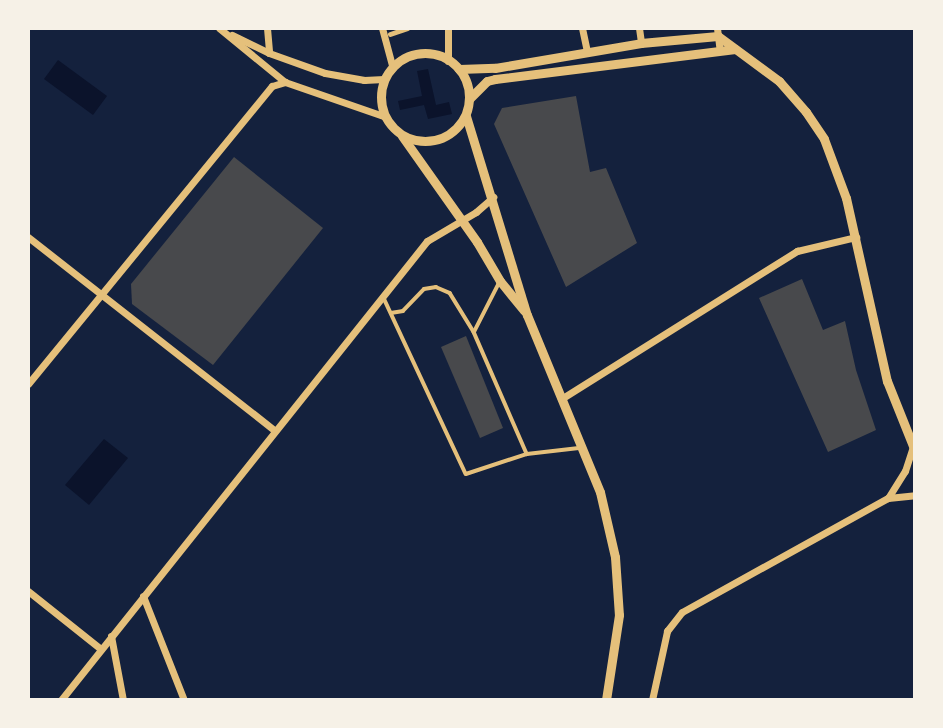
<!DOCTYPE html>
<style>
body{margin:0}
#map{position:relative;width:943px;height:728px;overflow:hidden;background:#14213d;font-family:"Varela Round",sans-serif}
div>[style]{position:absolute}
.water>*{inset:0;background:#0b132b}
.building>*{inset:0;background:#48494c}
.service>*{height:3.5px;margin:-1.75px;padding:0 1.75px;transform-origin:1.75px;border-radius:1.75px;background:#e5c07b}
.pedestrian>*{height:5px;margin:-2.5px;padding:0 2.5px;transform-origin:2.5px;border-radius:2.5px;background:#e5c07b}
.minor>*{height:7px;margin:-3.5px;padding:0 3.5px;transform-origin:3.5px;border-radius:3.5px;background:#e5c07b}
.tertiary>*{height:9px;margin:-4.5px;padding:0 4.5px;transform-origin:4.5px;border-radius:4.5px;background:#e5c07b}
.tertiary>.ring{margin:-4.5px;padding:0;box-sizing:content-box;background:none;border:9px solid #e5c07b;border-radius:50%}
span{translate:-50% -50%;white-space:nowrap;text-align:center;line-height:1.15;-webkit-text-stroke:7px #f6f1e7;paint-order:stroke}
.frame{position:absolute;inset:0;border:30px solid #f6f1e7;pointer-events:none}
</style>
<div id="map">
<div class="water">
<i style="clip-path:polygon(58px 60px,107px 96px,93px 115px,44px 79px)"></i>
<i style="clip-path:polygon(428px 69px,436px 105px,449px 102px,452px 114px,428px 119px,424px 105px,400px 110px,398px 101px,422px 96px,417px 71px)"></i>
<i style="clip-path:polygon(104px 439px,128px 458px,89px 505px,65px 485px)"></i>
</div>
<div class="building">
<i style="clip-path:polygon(576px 96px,590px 172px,606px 168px,637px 243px,566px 287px,494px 124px,502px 108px)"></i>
<i style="clip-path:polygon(234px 157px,323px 228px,213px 365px,132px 304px,131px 284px)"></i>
<i style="clip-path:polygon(802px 279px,823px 330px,845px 321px,856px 370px,876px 430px,828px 452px,759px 298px)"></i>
<i style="clip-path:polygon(466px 336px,503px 428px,480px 438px,441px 347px)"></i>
</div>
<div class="service">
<i style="left:383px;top:296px;width:196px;rotate:65deg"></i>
<i style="left:466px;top:474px;width:64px;rotate:-18.2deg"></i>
<i style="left:527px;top:454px;width:52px;rotate:-6.6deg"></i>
<i style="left:391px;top:313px;width:12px;rotate:-9deg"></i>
<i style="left:403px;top:311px;width:30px;rotate:-46deg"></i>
<i style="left:424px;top:289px;width:12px;rotate:-9deg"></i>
<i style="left:436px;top:287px;width:15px;rotate:23deg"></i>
<i style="left:450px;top:293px;width:46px;rotate:58.4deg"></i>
<i style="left:474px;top:332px;width:133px;rotate:66.5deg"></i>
<i style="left:474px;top:332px;width:55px;rotate:-63deg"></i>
</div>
<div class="pedestrian">
<i style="left:390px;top:34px;width:18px;rotate:-19deg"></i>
</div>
<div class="minor">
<i style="left:219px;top:28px;width:85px;rotate:39.3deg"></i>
<i style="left:285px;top:82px;width:107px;rotate:19.1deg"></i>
<i style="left:267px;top:28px;width:25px;rotate:85deg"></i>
<i style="left:382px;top:28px;width:38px;rotate:75deg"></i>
<i style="left:582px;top:28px;width:25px;rotate:78deg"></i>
<i style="left:639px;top:28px;width:15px;rotate:82deg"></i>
<i style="left:717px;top:28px;width:23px;rotate:83deg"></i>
<i style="left:232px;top:35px;width:41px;rotate:25.9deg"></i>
<i style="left:269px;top:53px;width:59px;rotate:19.7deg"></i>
<i style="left:325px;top:73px;width:40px;rotate:10deg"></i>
<i style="left:364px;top:80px;width:20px;rotate:-3deg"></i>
<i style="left:448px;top:61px;width:33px;rotate:-90deg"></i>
<i style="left:28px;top:237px;width:313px;rotate:38.1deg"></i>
<i style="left:28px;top:384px;width:385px;rotate:-50.7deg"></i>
<i style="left:272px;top:86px;width:14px;rotate:-17deg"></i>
<i style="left:561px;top:399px;width:279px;rotate:-32.1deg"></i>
<i style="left:797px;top:251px;width:61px;rotate:-13.3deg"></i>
<i style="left:888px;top:498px;width:32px;rotate:-58deg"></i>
<i style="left:905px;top:471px;width:25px;rotate:-72deg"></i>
<i style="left:28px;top:591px;width:93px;rotate:38.5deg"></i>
<i style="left:143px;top:596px;width:112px;rotate:68.5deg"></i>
<i style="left:111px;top:636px;width:65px;rotate:79.4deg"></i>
<i style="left:61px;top:700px;width:587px;rotate:-51.43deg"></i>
<i style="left:427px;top:241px;width:57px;rotate:-30.6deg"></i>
<i style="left:476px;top:212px;width:23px;rotate:-41deg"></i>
<i style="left:652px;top:700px;width:71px;rotate:-77.7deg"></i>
<i style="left:667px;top:631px;width:24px;rotate:-52deg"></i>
<i style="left:682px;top:612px;width:235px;rotate:-29deg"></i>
<i style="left:888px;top:498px;width:27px;rotate:-6deg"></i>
</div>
<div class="tertiary">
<i class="ring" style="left:381px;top:53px;width:79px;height:79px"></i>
<i style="left:459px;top:69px;width:36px;rotate:-2deg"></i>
<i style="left:495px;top:68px;width:148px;rotate:-9.7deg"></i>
<i style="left:641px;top:43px;width:77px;rotate:-5.2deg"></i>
<i style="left:718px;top:36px;width:76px;rotate:36.4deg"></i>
<i style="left:779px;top:81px;width:41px;rotate:48.9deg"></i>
<i style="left:806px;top:112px;width:32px;rotate:56deg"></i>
<i style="left:824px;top:139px;width:63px;rotate:69.6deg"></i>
<i style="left:846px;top:198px;width:188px;rotate:77.4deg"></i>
<i style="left:887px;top:381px;width:75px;rotate:68.2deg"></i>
<i style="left:470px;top:98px;width:24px;rotate:-45deg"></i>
<i style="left:487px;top:81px;width:8px;rotate:-14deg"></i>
<i style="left:495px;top:79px;width:242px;rotate:-7.1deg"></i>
<i style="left:466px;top:116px;width:208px;rotate:73deg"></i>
<i style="left:527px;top:315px;width:191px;rotate:67.6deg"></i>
<i style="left:600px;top:492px;width:67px;rotate:77deg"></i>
<i style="left:615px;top:557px;width:58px;rotate:86.1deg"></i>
<i style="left:619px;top:615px;width:86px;rotate:98.7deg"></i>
<i style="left:402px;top:136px;width:130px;rotate:54.7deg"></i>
<i style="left:477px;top:242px;width:45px;rotate:59.5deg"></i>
<i style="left:500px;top:281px;width:38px;rotate:51deg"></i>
</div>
<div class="frame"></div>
</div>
